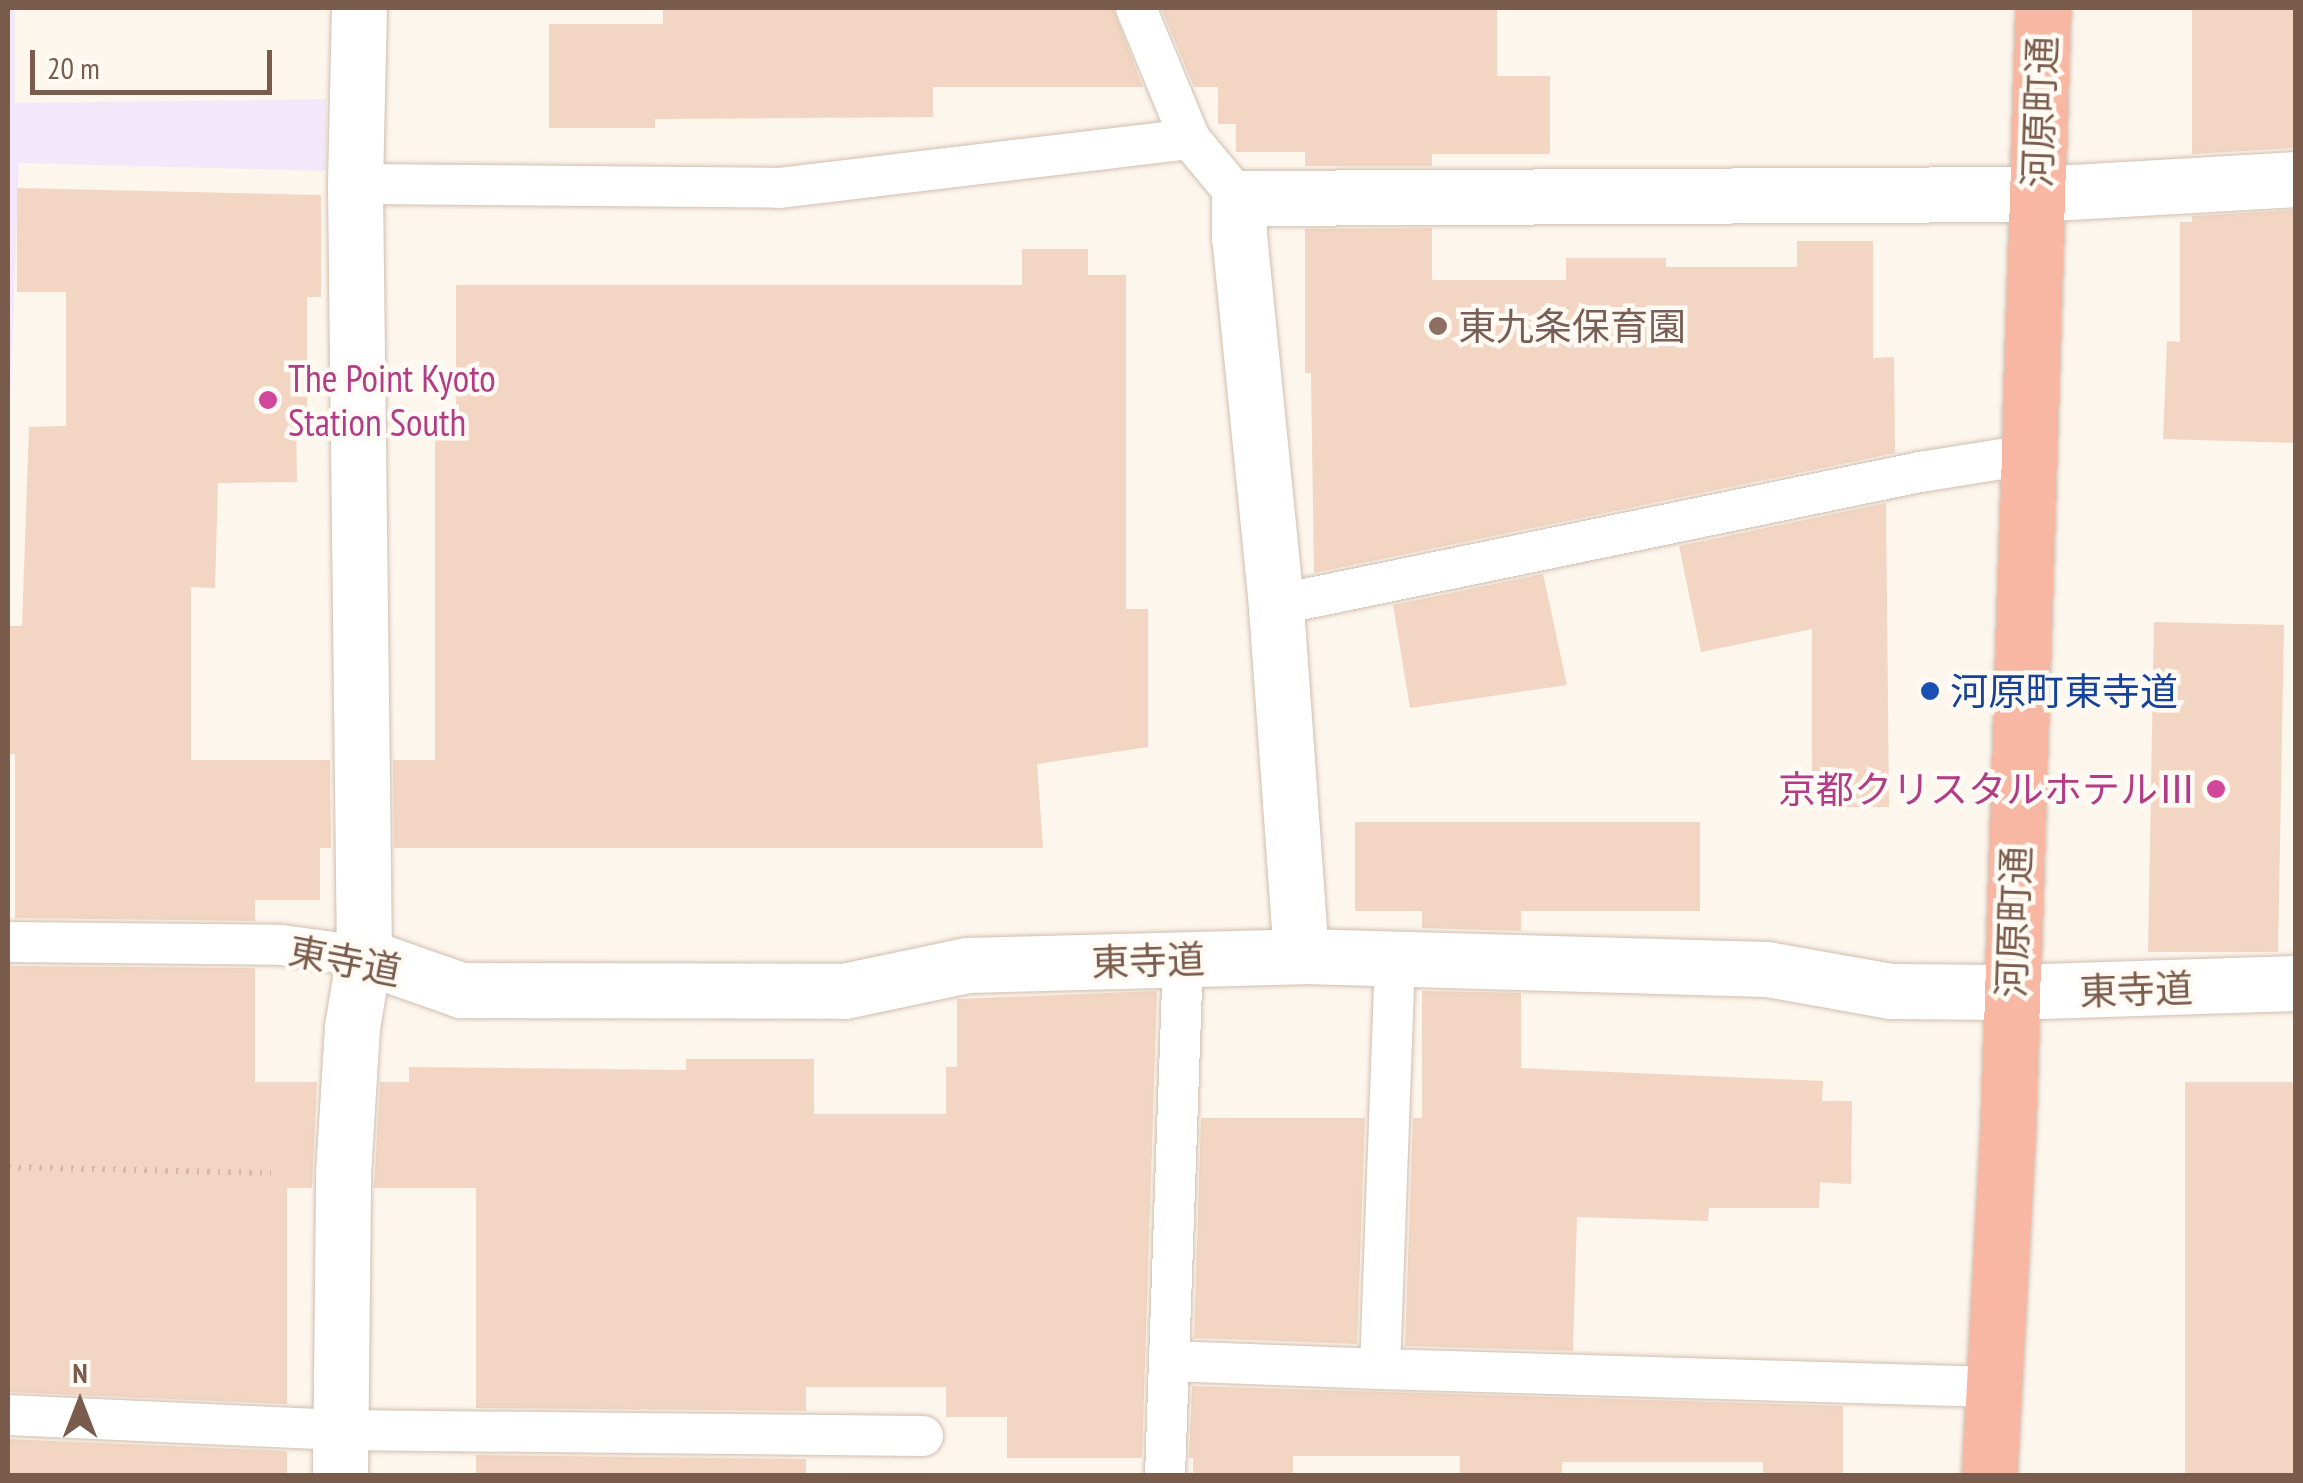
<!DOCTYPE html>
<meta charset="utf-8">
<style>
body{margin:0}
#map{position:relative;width:2303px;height:1483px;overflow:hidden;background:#fdf6ec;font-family:"PT Sans Narrow","Noto Sans JP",sans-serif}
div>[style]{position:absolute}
.education>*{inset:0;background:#f3e8fa}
.building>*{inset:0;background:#f3d5c3}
.path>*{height:6px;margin-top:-3px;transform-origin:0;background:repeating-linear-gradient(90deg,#d9b8a5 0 2.5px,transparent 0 10.5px)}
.roads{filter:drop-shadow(0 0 2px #d1beb0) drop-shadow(0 0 2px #d1beb0)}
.lane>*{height:40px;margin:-20px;padding:0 20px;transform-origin:20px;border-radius:20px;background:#fff}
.street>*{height:55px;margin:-27.5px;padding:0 27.5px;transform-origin:27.5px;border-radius:27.5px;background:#fff}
.highway>*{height:55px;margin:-27.5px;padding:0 27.5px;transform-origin:27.5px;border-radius:27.5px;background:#f7b7a3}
.dots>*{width:28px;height:28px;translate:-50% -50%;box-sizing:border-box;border:5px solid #fffaf3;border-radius:50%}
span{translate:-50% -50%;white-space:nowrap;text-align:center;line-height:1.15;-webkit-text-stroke:9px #fffaf3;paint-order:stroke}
.street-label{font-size:38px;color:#7a5c4d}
.education-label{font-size:38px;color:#785e54}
.left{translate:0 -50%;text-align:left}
.hotel-label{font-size:38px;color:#b23c85}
.right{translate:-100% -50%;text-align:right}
.transit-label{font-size:38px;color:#164399}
.frame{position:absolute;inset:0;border:10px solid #7a5c4d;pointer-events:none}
.north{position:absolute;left:30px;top:1353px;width:100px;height:100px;-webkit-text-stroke:8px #fffaf3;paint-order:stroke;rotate:0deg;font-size:28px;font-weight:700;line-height:40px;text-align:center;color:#7a5c4d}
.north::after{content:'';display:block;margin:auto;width:35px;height:45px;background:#7a5c4d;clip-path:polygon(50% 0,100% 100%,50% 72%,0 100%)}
.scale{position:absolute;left:30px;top:50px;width:242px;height:45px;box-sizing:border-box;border:5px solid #7a5c4d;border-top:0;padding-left:12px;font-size:30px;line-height:35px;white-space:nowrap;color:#7a5c4d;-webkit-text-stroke:8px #fffaf3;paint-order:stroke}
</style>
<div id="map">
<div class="education">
<i style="clip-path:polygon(8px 8px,15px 8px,15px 103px,326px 99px,326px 171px,19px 163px,8px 459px)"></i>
</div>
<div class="building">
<i style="clip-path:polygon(1113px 8px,1143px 87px,933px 87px,933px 117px,655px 119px,655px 128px,549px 128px,549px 24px,663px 24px,663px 9px)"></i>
<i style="clip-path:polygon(1161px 8px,1497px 8px,1497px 76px,1550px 76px,1550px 154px,1432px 154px,1432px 166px,1305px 166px,1305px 152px,1236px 152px,1236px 124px,1218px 124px,1218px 87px,1194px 87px)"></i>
<i style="clip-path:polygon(2192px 8px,2296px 8px,2296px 148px,2192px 154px)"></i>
<i style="clip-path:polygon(17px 188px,321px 195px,321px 297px,307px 297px,307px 415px,296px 414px,297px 482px,218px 483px,215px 588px,191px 587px,191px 760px,330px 760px,331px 848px,320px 848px,320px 900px,255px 900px,255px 921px,15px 918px,15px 754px,8px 754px,8px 626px,22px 626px,29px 427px,66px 426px,66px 292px,17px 292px)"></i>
<i style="clip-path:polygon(2296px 210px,2296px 443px,2163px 439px,2167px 341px,2180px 342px,2180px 222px,2192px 222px,2192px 216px)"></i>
<i style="clip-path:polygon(1432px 228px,1432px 280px,1566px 280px,1566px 258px,1666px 258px,1666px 267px,1797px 267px,1797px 241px,1873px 241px,1873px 358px,1894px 357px,1895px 453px,1314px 573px,1311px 373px,1305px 373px,1305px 229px)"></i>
<i style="clip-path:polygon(1022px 249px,1088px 249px,1088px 275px,1126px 275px,1126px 609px,1148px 609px,1148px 747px,1037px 764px,1043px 848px,394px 848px,393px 760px,435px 760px,435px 434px,456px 434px,456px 285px,1022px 285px)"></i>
<i style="clip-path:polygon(1886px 503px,1889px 807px,1812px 807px,1812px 629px,1701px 652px,1679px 546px)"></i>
<i style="clip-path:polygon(1543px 574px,1567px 685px,1410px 708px,1393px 605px)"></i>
<i style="clip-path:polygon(2154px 622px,2284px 625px,2278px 952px,2148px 952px)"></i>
<i style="clip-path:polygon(1355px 822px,1700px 822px,1700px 911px,1521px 911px,1521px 931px,1422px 928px,1422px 911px,1355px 911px)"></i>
<i style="clip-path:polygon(8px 966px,255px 968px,255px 1082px,317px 1082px,312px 1188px,287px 1188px,287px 1404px,8px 1392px)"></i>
<i style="clip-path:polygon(1157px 991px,1142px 1458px,1007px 1458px,1007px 1417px,946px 1417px,946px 1387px,806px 1387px,806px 1411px,476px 1408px,476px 1188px,374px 1188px,380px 1082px,409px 1082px,409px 1067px,686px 1070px,686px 1059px,814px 1059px,814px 1114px,946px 1114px,946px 1067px,957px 1067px,957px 999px)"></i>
<i style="clip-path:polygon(1422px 991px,1521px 993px,1521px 1068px,1823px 1081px,1822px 1101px,1852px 1101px,1851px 1184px,1820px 1182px,1819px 1208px,1709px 1208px,1708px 1221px,1577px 1217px,1573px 1351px,1405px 1346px,1413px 1118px,1422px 1118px)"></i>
<i style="clip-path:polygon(2185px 1082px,2296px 1082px,2296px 1476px,2185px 1476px)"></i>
<i style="clip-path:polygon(1201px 1118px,1365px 1118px,1357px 1344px,1194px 1338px)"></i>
<i style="clip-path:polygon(1192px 1386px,1843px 1406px,1843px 1476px,1763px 1476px,1763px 1462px,1562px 1462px,1562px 1476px,1460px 1476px,1460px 1456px,1293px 1456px,1293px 1476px,1193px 1476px,1193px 1458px,1189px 1458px)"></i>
<i style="clip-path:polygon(8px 1439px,287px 1451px,287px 1476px,8px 1476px)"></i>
<i style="clip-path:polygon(476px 1455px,806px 1459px,806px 1476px,476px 1476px)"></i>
</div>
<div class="path">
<i style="left:8px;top:1167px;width:263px;rotate:1.3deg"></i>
</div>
<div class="roads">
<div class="lane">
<i style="left:1136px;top:8px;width:142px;rotate:67.6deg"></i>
<i style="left:1190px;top:139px;width:77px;rotate:50.3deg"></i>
<i style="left:355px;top:184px;width:424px;rotate:0.5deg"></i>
<i style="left:779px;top:188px;width:414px;rotate:-6.8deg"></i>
<i style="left:1276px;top:605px;width:658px;rotate:-11.67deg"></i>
<i style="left:1920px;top:472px;width:107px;rotate:-9.1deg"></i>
<i style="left:8px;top:942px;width:273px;rotate:0.6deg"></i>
<i style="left:281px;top:945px;width:84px;rotate:7.5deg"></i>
<i style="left:1395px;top:959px;width:410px;rotate:92.1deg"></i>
<i style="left:1380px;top:1369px;width:612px;rotate:1.68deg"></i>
<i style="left:1170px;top:1361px;width:210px;rotate:2.2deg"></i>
<i style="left:8px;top:1415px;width:332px;rotate:2.6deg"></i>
<i style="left:340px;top:1430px;width:583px;rotate:0.59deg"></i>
<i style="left:1165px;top:1476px;width:517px;rotate:-88.01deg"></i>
</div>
<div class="street">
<i style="left:364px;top:956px;width:103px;rotate:19.3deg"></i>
<i style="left:461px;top:990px;width:383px;rotate:0.1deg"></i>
<i style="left:844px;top:991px;width:126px;rotate:-11.9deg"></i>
<i style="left:967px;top:965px;width:334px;rotate:-1.5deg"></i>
<i style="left:1301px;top:956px;width:466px;rotate:1.6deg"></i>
<i style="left:1767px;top:969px;width:125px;rotate:10.1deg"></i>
<i style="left:1890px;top:991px;width:120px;rotate:0.5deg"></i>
<i style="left:2010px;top:992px;width:286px;rotate:-1.8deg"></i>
<i style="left:1301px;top:956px;width:352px;rotate:-94.1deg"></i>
<i style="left:1276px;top:605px;width:370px;rotate:-95.7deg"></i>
<i style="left:1239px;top:237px;width:39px;rotate:-90deg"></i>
<i style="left:1239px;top:198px;width:797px;rotate:-0.29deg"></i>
<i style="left:2036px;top:194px;width:260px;rotate:-3.3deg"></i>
<i style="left:340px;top:1476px;width:302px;rotate:-89.4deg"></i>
<i style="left:343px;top:1174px;width:147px;rotate:-86.5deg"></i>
<i style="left:352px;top:1027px;width:72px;rotate:-80.4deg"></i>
<i style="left:364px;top:956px;width:772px;rotate:-90.67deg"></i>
<i style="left:355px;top:184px;width:176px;rotate:-88.7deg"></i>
</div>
<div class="highway">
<i style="left:1989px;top:1476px;width:352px;rotate:-86.9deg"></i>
<i style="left:2008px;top:1125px;width:1118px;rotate:-88.21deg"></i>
</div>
</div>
<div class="dots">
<i style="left:1438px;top:326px;background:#8d6e63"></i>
<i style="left:268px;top:400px;background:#d1479c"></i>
<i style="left:1930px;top:691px;background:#1a4fb4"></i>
<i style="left:2216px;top:789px;background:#d1479c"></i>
</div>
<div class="street-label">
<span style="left:2039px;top:112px;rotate:-88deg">河原町通</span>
<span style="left:2013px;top:922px;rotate:-88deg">河原町通</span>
<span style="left:345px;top:960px;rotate:11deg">東寺道</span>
<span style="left:1148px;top:960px;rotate:-2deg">東寺道</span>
<span style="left:2136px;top:989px;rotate:-2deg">東寺道</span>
</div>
<div class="education-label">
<span class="left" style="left:1458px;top:326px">東九条保育園</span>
</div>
<div class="hotel-label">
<span class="left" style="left:288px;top:400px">The Point Kyoto<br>Station South</span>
<span class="right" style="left:2196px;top:789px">京都クリスタルホテルⅢ</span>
</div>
<div class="transit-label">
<span class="left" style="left:1950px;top:691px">河原町東寺道</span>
</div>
<div class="frame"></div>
<div class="north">N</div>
<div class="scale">20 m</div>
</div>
